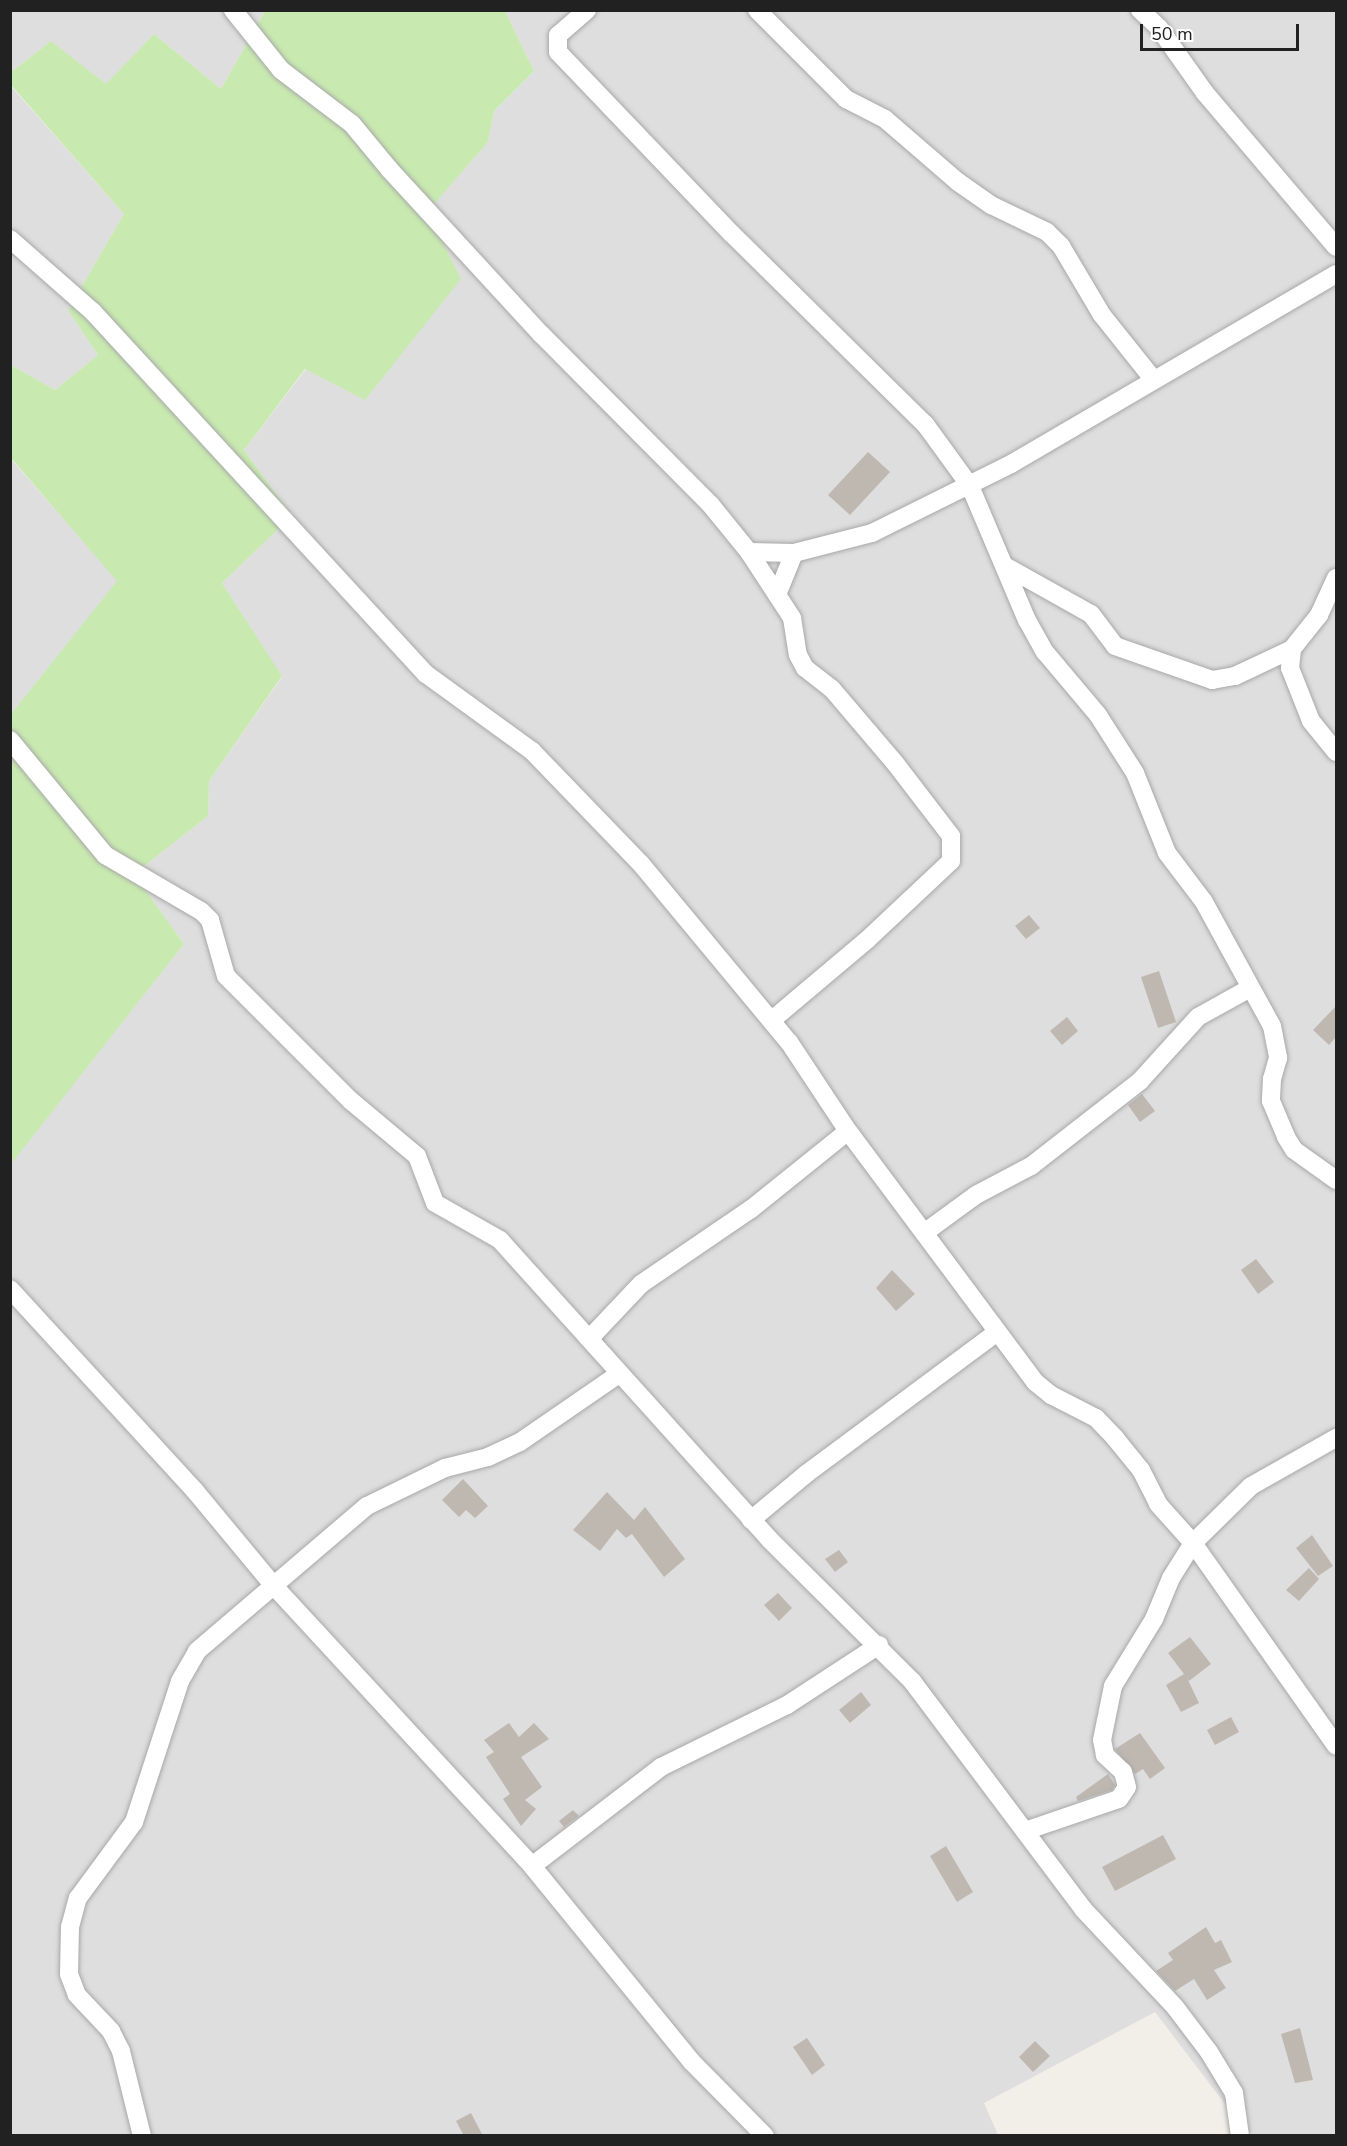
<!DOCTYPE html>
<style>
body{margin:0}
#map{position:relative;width:1347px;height:2146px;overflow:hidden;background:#f1efe8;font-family:"Nunito Sans",sans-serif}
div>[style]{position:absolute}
.residential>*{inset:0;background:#dfdede}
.grass>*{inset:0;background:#c8eab0}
.building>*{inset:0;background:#beb8b1}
.roads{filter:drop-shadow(0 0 2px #a8a8a8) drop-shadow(0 0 2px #a8a8a8)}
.minor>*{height:18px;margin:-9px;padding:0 9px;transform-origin:9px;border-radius:9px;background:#fff}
span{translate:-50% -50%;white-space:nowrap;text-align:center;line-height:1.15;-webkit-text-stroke:5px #fff;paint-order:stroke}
.frame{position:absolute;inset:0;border:12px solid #212121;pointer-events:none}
.scale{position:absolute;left:1140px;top:24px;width:159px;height:27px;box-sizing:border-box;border:3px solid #212121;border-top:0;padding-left:8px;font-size:18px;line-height:21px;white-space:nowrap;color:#212121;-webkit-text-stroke:4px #fff;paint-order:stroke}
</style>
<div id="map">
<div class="residential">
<i style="clip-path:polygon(11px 11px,265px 11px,221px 89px,154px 34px,106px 85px,51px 41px,11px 72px)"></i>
<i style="clip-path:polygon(505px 11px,1336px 11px,1336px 2135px,1255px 2135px,1241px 2125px,1155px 2012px,984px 2103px,998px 2135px,11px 2135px,10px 1164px,184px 944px,134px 874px,208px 816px,209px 781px,282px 677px,222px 583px,292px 516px,244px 450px,426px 212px,488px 142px,494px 111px,534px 71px)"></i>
<i style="clip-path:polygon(10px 85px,124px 214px,68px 310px,98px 355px,55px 390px,11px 365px)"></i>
<i style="clip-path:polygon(10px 458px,118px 581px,11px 714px,10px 714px)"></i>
</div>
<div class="grass">
<i style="clip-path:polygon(265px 11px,505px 11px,534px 71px,494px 111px,488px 142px,427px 212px,461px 279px,365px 400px,305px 369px,244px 450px,292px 516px,222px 583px,282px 676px,209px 781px,208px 816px,134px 874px,184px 944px,11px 1164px,11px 714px,117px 581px,11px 458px,11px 365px,55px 390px,98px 355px,68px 310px,124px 214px,11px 85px,11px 72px,51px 41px,106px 84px,154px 34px,221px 89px)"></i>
</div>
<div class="building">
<i style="clip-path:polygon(868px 452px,890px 472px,850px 515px,828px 495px)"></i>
<i style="clip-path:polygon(1029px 915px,1040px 928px,1026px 939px,1015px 926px)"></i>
<i style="clip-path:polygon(1159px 971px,1176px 1022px,1158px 1028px,1141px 977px)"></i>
<i style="clip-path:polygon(1336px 1006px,1336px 1037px,1329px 1045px,1313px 1030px)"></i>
<i style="clip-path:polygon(1067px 1017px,1078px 1031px,1062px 1045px,1050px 1031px)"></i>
<i style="clip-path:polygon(1142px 1094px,1155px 1111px,1140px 1122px,1128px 1105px)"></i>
<i style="clip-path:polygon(1256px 1259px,1274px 1282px,1258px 1294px,1241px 1270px)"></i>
<i style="clip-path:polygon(892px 1270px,915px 1294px,896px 1311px,876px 1288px)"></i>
<i style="clip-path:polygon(463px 1479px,488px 1506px,475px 1518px,466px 1510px,459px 1517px,442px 1500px)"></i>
<i style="clip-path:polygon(607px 1492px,634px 1520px,645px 1507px,685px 1559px,664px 1577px,632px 1534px,626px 1538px,617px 1529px,600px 1551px,573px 1530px)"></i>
<i style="clip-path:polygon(1312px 1535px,1333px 1566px,1318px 1576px,1296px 1548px)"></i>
<i style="clip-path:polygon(839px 1550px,848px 1562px,835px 1572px,825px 1559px)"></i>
<i style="clip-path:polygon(1309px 1568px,1319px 1579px,1299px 1601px,1286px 1590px)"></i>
<i style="clip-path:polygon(778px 1593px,792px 1608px,779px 1621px,764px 1605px)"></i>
<i style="clip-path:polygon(1190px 1637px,1211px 1664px,1189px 1681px,1187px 1678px,1199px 1703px,1181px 1712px,1166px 1685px,1184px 1674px,1168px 1653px)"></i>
<i style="clip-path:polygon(861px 1692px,871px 1705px,850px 1723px,839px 1710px)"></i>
<i style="clip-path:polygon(1231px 1717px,1239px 1732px,1215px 1745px,1207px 1730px)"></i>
<i style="clip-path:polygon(509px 1723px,519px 1737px,534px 1723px,549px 1739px,521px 1757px,542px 1787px,525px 1800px,536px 1809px,521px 1826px,503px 1799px,510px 1794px,486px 1757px,494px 1752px,484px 1740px)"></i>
<i style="clip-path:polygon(1140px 1733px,1165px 1768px,1150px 1779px,1143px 1769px,1135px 1774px,1115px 1749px)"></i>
<i style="clip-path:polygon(1108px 1774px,1115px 1785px,1112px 1790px,1078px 1801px,1076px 1797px)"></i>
<i style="clip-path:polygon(573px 1810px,579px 1816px,564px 1827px,559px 1821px)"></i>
<i style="clip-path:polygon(1163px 1835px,1176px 1859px,1115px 1891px,1102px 1867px)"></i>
<i style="clip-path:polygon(946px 1846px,973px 1892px,957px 1902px,930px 1856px)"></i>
<i style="clip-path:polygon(1206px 1927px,1215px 1943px,1221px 1940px,1232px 1962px,1214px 1970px,1226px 1988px,1207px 2000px,1194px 1979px,1175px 1991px,1156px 1971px,1173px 1960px,1168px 1953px)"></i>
<i style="clip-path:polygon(1300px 2028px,1313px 2080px,1295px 2083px,1281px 2034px)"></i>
<i style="clip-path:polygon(807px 2038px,825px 2065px,812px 2075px,793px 2047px)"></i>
<i style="clip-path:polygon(1035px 2041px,1050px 2056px,1033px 2072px,1019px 2057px)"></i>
<i style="clip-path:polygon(471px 2113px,483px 2136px,464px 2136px,456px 2121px)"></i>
</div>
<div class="roads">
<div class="minor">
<i style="left:233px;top:10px;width:77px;rotate:51.3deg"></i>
<i style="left:281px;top:70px;width:89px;rotate:37.3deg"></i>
<i style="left:352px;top:124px;width:60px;rotate:50.4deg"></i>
<i style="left:390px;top:170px;width:223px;rotate:47.4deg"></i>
<i style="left:541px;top:334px;width:240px;rotate:45.2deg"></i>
<i style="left:710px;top:504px;width:62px;rotate:50.9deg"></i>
<i style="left:749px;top:552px;width:79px;rotate:56.9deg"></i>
<i style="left:792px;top:618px;width:37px;rotate:81deg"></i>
<i style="left:798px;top:655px;width:15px;rotate:62deg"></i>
<i style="left:805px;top:668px;width:34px;rotate:38deg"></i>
<i style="left:832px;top:689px;width:97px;rotate:49.6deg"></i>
<i style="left:895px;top:763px;width:92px;rotate:52.5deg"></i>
<i style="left:951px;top:836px;width:25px;rotate:90deg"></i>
<i style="left:951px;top:861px;width:115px;rotate:136.8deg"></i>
<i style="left:867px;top:940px;width:124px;rotate:139.9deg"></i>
<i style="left:587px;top:10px;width:38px;rotate:139deg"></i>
<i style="left:558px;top:35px;width:17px;rotate:90deg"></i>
<i style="left:558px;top:52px;width:252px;rotate:46.3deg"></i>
<i style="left:732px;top:234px;width:271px;rotate:44.6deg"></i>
<i style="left:925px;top:424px;width:77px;rotate:54deg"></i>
<i style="left:970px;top:486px;width:146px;rotate:67deg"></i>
<i style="left:1027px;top:620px;width:37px;rotate:61deg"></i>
<i style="left:1045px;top:652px;width:82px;rotate:49.9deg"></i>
<i style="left:1098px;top:715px;width:69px;rotate:57.5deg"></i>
<i style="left:1135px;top:773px;width:86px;rotate:68.2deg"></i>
<i style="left:1167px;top:853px;width:61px;rotate:52.9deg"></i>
<i style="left:1204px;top:902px;width:141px;rotate:61.3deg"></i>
<i style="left:1272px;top:1026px;width:33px;rotate:79deg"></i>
<i style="left:1278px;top:1058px;width:22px;rotate:106deg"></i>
<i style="left:1272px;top:1079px;width:22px;rotate:93deg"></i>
<i style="left:1271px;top:1101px;width:39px;rotate:67deg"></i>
<i style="left:1286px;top:1137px;width:15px;rotate:58deg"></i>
<i style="left:1294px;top:1150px;width:52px;rotate:35.5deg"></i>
<i style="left:757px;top:10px;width:126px;rotate:45deg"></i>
<i style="left:846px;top:99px;width:44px;rotate:27.1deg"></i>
<i style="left:885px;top:119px;width:96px;rotate:40.8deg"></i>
<i style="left:958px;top:182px;width:40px;rotate:34.9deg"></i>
<i style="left:991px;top:205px;width:62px;rotate:25.7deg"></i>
<i style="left:1047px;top:232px;width:20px;rotate:45deg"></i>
<i style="left:1061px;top:246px;width:80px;rotate:59.3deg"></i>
<i style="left:1102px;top:315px;width:82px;rotate:51.4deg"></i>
<i style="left:1140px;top:10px;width:26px;rotate:43deg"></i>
<i style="left:1159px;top:28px;width:80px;rotate:54.7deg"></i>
<i style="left:1205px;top:93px;width:202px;rotate:49.6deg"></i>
<i style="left:10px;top:239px;width:111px;rotate:41.3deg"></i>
<i style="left:93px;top:312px;width:492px;rotate:47.4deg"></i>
<i style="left:426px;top:674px;width:131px;rotate:36deg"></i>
<i style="left:532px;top:751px;width:157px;rotate:46deg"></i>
<i style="left:641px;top:864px;width:231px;rotate:50.3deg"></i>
<i style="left:789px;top:1042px;width:107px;rotate:56.5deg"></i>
<i style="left:848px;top:1131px;width:313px;rotate:53.3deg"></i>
<i style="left:1035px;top:1382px;width:21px;rotate:39deg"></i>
<i style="left:1051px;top:1395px;width:51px;rotate:27.1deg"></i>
<i style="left:1096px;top:1418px;width:28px;rotate:46deg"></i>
<i style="left:1115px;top:1438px;width:41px;rotate:50.9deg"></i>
<i style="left:1141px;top:1470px;width:38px;rotate:63deg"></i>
<i style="left:1158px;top:1504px;width:52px;rotate:48.1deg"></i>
<i style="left:1193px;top:1543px;width:248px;rotate:54.8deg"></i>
<i style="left:749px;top:552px;width:45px;rotate:1.3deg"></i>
<i style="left:794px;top:553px;width:81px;rotate:-14.4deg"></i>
<i style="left:872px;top:533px;width:155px;rotate:-26.4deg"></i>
<i style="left:1011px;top:464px;width:376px;rotate:-30.3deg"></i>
<i style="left:1005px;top:566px;width:98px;rotate:29.2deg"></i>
<i style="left:1091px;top:614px;width:40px;rotate:53deg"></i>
<i style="left:1115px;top:646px;width:103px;rotate:19.3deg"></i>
<i style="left:1212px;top:680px;width:23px;rotate:-10deg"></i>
<i style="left:1235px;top:676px;width:63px;rotate:-25.3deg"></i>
<i style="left:1336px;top:578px;width:41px;rotate:114.7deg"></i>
<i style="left:1319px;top:615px;width:43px;rotate:128.5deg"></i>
<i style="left:1292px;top:649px;width:19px;rotate:96deg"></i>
<i style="left:1290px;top:668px;width:57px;rotate:68.4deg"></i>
<i style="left:1311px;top:721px;width:40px;rotate:51deg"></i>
<i style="left:777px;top:595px;width:45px;rotate:-68deg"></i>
<i style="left:10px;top:740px;width:149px;rotate:50.4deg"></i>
<i style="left:105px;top:855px;width:111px;rotate:30.3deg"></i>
<i style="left:201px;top:911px;width:13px;rotate:45deg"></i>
<i style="left:210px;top:920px;width:58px;rotate:74.1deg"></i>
<i style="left:226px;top:976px;width:175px;rotate:45deg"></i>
<i style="left:350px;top:1100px;width:87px;rotate:39.9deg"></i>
<i style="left:417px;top:1156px;width:50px;rotate:69deg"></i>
<i style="left:435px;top:1203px;width:75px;rotate:29.6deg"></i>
<i style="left:500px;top:1240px;width:402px;rotate:48deg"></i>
<i style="left:769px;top:1539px;width:202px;rotate:44.8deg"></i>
<i style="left:912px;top:1681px;width:285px;rotate:53.1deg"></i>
<i style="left:1083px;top:1909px;width:134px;rotate:46.8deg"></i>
<i style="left:1175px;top:2007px;width:56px;rotate:52.9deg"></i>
<i style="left:1209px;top:2052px;width:48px;rotate:58.6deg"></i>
<i style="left:1234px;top:2093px;width:43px;rotate:82.1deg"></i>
<i style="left:924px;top:1233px;width:64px;rotate:-36.2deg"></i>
<i style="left:976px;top:1195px;width:62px;rotate:-27.8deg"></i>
<i style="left:1031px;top:1166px;width:138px;rotate:-37.9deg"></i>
<i style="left:1140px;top:1081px;width:86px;rotate:-47.8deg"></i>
<i style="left:1198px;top:1017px;width:60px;rotate:-29.1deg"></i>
<i style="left:10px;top:1289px;width:274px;rotate:47.5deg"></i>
<i style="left:195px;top:1491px;width:122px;rotate:50.3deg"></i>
<i style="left:273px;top:1585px;width:382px;rotate:47.3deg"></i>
<i style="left:532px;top:1866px;width:253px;rotate:50.8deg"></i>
<i style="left:692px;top:2062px;width:104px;rotate:45.4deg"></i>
<i style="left:589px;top:1339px;width:76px;rotate:-46.6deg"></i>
<i style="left:641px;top:1284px;width:133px;rotate:-34.3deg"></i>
<i style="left:751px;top:1209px;width:124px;rotate:-38.8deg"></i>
<i style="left:751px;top:1520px;width:72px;rotate:-39.9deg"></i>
<i style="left:806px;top:1474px;width:238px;rotate:-36.6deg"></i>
<i style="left:1025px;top:1831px;width:99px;rotate:-18.8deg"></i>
<i style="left:1119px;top:1799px;width:14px;rotate:-56deg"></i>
<i style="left:1127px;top:1787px;width:16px;rotate:-105deg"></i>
<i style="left:1123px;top:1772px;width:25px;rotate:-137deg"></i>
<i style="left:1105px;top:1755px;width:15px;rotate:-101deg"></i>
<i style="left:1102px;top:1740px;width:55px;rotate:-78.5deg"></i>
<i style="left:1113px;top:1686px;width:79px;rotate:-58.5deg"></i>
<i style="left:1154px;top:1619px;width:44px;rotate:-67.5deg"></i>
<i style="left:1171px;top:1578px;width:41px;rotate:-57.8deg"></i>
<i style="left:1193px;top:1543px;width:81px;rotate:-44.5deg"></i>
<i style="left:1251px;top:1486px;width:98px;rotate:-29.5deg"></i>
<i style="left:532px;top:1866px;width:163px;rotate:-37.5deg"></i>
<i style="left:661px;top:1767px;width:140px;rotate:-26.2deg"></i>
<i style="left:787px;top:1705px;width:110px;rotate:-33.1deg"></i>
<i style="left:142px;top:2136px;width:88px;rotate:-103.9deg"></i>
<i style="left:121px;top:2051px;width:22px;rotate:-117deg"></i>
<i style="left:111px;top:2031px;width:50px;rotate:-133.4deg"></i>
<i style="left:77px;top:1995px;width:22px;rotate:-111deg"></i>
<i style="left:69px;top:1974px;width:47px;rotate:-88.8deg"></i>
<i style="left:70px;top:1927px;width:30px;rotate:-75deg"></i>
<i style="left:78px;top:1898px;width:94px;rotate:-53.6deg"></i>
<i style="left:134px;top:1822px;width:148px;rotate:-71.9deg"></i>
<i style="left:180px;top:1681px;width:34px;rotate:-60deg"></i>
<i style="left:197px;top:1651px;width:223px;rotate:-40.5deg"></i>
<i style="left:367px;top:1506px;width:87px;rotate:-26deg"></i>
<i style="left:445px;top:1468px;width:44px;rotate:-14.3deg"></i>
<i style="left:488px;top:1457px;width:35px;rotate:-25deg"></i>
<i style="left:520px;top:1442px;width:120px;rotate:-34.5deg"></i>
</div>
</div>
<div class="frame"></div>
<div class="scale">50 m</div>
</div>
